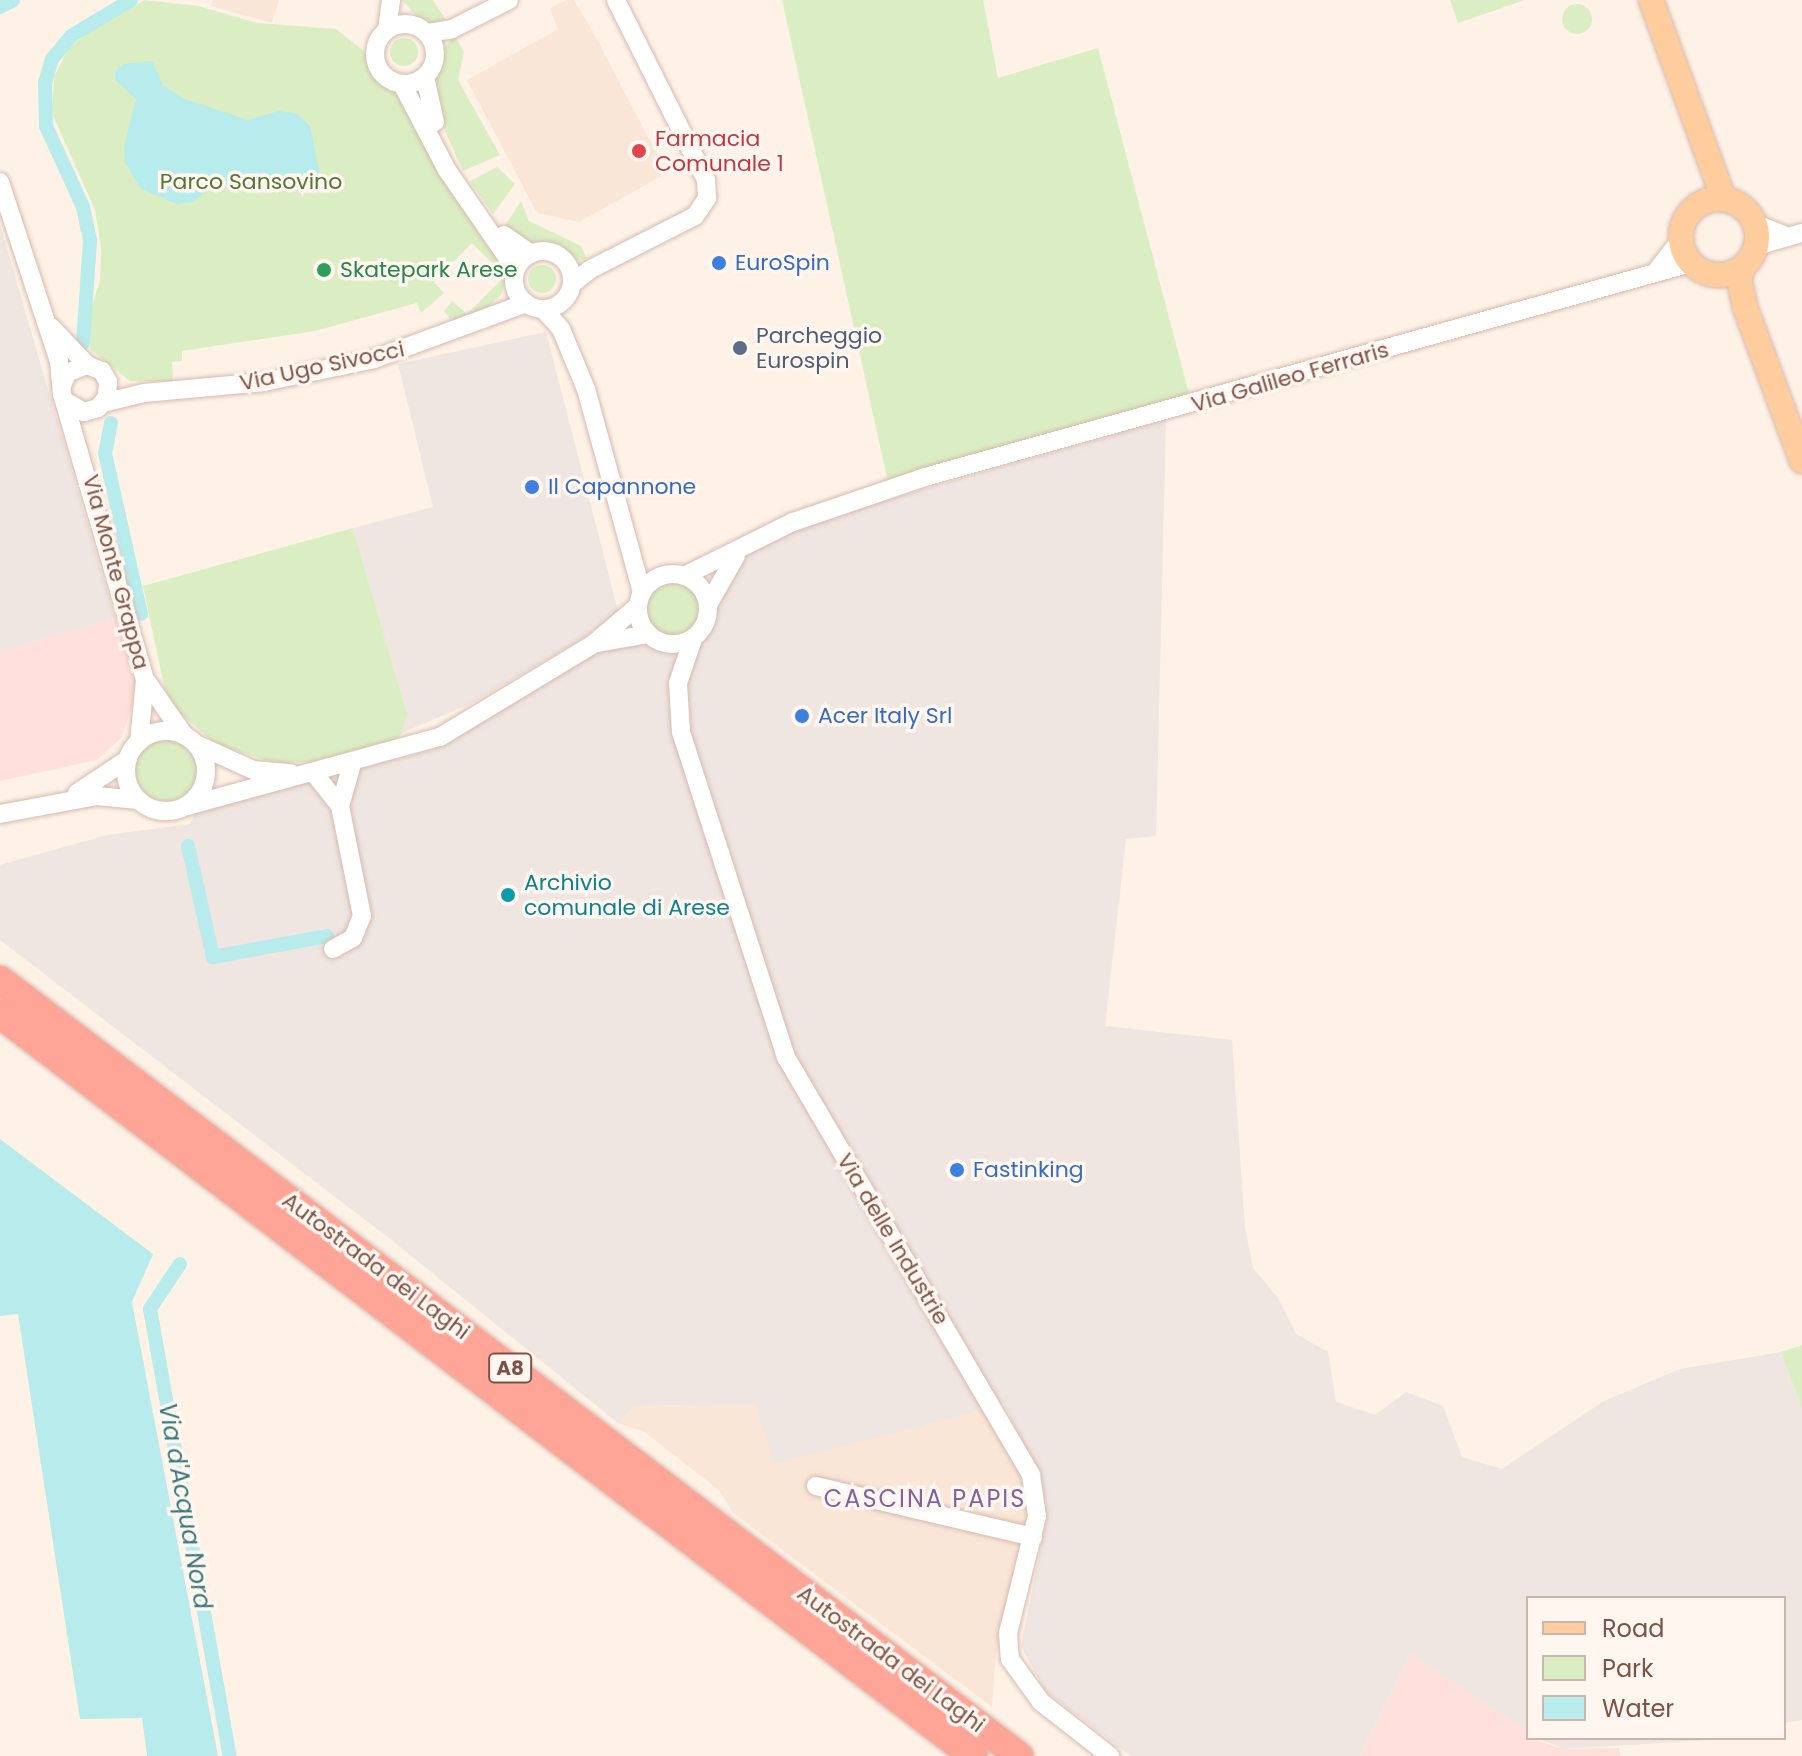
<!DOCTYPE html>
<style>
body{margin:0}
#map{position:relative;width:1802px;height:1756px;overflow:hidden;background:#fef2e7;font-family:Poppins,sans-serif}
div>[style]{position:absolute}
.residential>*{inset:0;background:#f9e6d7}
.commercial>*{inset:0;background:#ffe0da}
.industrial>*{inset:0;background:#efe5e1}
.green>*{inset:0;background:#dbeec3}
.round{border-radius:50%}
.water>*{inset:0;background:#b8ebeb}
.canal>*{height:14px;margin:-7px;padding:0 7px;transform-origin:7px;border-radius:7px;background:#b8ebeb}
.roads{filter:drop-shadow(0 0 2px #d5baae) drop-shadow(0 0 2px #d5baae)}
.minor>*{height:18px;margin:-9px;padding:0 9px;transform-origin:9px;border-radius:9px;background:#fff}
.minor>.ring{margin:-9px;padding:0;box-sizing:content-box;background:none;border:18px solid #fff;border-radius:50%}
.major>*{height:24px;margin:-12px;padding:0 12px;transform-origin:12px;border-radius:12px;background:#ffcd9d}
.major>.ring{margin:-12px;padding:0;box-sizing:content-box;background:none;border:24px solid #ffcd9d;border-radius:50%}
.highway>*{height:28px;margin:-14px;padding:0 14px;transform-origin:14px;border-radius:14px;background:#ffa598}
.dots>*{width:22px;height:22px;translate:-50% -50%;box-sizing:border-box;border:4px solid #fff7ef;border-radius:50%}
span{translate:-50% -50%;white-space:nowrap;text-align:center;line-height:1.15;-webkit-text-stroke:7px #fff7ef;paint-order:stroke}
.shield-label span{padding:2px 6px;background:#fff7ef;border:2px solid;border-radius:6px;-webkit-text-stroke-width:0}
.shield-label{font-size:20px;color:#7c5348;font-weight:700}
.health-label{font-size:22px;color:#be3a42}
.left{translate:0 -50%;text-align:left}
.park-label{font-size:22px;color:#537739}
.shop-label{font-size:22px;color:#366cbe}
.leisure-label{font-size:22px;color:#27864d}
.service-label{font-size:22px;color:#4e5e75}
.street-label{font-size:22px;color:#7c5348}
.culture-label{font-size:22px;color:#0d838f}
.neighbourhood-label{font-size:24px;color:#83639f;letter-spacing:2px}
.water-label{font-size:24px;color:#36797b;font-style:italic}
.legend{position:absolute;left:1526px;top:1596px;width:260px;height:144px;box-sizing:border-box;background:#fff7ef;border:2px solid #cbb5ac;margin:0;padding:10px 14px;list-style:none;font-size:24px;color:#7c5348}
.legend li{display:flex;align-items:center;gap:16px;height:40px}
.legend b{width:40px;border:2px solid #cbb5ac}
</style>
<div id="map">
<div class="residential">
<i style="clip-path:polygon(213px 0,279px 0,272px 23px,211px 6px)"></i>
<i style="clip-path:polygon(566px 0,574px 0,592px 30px,667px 173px,579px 222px,537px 213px,467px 80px,558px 29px,550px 9px)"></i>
<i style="clip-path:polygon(755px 1404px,775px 1463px,980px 1407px,1029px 1484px,1030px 1524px,996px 1653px,992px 1707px,732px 1512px,719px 1490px,643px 1431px,618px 1423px,635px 1406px)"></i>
</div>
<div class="commercial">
<i style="clip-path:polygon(115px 618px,137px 689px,122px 737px,97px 760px,0 781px,0 652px)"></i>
<i style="clip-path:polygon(1411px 1654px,1528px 1732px,1528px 1738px,1564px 1749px,1619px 1748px,1620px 1756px,1360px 1756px)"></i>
</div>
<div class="industrial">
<i style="clip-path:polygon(0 225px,115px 618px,0 652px)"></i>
<i style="clip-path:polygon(546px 332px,618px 611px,582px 639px,472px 703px,402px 733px,407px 714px,353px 528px,433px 507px,398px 364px)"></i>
<i style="clip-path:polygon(1166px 420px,1156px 836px,1126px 839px,1105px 1026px,1232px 1040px,1245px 1228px,1253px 1268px,1278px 1298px,1296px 1334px,1328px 1352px,1336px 1402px,1375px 1415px,1406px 1392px,1443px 1406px,1462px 1457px,1502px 1469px,1604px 1401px,1680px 1369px,1781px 1352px,1802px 1409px,1802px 1720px,1784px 1723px,1784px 1598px,1528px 1598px,1528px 1732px,1411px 1654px,1360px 1756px,1131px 1756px,1045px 1691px,1021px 1646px,1045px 1527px,1038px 1474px,1004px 1404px,774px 1464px,755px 1404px,635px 1406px,618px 1423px,394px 1242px,0 940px,0 865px,107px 835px,190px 824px,196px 811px,432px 750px,594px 649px,645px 640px,670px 649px,698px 641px,741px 559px,801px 524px)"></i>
<i style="clip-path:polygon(1537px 1738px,1743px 1738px,1564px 1749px)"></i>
</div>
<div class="green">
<i style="clip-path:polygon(145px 0,198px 6px,258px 23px,336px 29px,363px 50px,371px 71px,400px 91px,508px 269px,501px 295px,489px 306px,453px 323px,444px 311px,452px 301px,467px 314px,505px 276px,472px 243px,434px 282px,444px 293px,421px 313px,417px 303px,315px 331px,182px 351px,182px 361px,172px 362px,173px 381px,130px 381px,90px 349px,89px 315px,100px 281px,101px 247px,95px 210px,52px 113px,54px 77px,68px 49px,96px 26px)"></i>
<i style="clip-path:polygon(402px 0,433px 0,446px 20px,425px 25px)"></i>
<i style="clip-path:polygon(782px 0,983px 0,998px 78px,1098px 48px,1191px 401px,889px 487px)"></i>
<i style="clip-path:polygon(1450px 0,1525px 0,1458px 23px)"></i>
<i class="round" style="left:1562px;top:4px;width:30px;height:30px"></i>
<i style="clip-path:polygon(455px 36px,464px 52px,458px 80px,500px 155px,463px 171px,433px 104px,430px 82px,440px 52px)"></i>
<i class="round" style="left:390px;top:38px;width:28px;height:28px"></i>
<i style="clip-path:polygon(497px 167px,515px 184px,493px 214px,470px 181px)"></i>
<i style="clip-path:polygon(521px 201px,529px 221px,581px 246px,587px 259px,573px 260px,551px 247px,528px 247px,504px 227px)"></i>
<i class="round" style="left:528px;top:265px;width:28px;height:28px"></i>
<i style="clip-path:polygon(353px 528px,407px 714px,402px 733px,390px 745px,311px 762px,274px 763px,216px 744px,175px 709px,164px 686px,143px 586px)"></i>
<i class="round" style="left:644px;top:579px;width:58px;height:58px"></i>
<i class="round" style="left:135px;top:739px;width:62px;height:62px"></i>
<i style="clip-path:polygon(1802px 1345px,1802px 1409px,1781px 1352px)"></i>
</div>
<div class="water">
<i style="clip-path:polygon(152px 61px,163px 85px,184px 99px,248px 120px,279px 111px,296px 113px,310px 126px,323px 190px,289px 182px,271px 188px,216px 184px,193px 202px,177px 204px,141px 189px,125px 163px,124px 146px,136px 99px,115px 80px,115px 71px,123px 64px)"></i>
<i style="clip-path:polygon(0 1139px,153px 1254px,132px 1302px,218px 1756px,147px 1756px,142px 1718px,80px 1719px,18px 1314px,0 1316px)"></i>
</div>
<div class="canal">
<i style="left:0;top:7px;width:15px;rotate:-28deg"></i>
<i style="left:83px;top:343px;width:103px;rotate:-86.1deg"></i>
<i style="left:90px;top:240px;width:34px;rotate:-102deg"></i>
<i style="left:83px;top:207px;width:89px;rotate:-114.6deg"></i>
<i style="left:46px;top:126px;width:43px;rotate:-91.3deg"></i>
<i style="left:45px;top:83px;width:25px;rotate:-74deg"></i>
<i style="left:52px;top:59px;width:30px;rotate:-50deg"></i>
<i style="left:71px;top:36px;width:70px;rotate:-31deg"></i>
<i style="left:111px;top:423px;width:31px;rotate:101deg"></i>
<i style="left:105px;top:453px;width:165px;rotate:77.4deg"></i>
<i style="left:188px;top:846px;width:114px;rotate:77.3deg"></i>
<i style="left:213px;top:957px;width:116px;rotate:-10.4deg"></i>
<i style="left:180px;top:1264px;width:54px;rotate:123.7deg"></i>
<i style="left:150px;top:1309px;width:454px;rotate:79.9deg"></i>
</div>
<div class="roads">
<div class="minor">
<i class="ring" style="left:375px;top:24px;width:42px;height:42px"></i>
<i style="left:387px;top:29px;width:29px;rotate:-82deg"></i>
<i style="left:428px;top:33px;width:24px;rotate:-9deg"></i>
<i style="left:452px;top:29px;width:64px;rotate:-27deg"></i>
<i style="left:425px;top:77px;width:46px;rotate:77.5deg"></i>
<i style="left:402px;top:84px;width:97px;rotate:62.4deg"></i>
<i style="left:447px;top:170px;width:121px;rotate:55.4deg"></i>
<i style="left:0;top:182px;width:188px;rotate:71.8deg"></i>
<i style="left:59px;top:361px;width:33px;rotate:85deg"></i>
<i style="left:62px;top:394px;width:298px;rotate:73.8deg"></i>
<i style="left:145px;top:680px;width:62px;rotate:95.5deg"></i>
<i style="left:1754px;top:223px;width:31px;rotate:22deg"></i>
<i style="left:504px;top:235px;width:33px;rotate:35deg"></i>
<i style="left:1756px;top:246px;width:48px;rotate:-15.8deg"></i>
<i class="ring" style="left:514px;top:251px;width:40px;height:40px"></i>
<i style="left:1658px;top:269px;width:37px;rotate:-52deg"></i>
<i style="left:572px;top:284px;width:22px;rotate:-39deg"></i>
<i style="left:589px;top:270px;width:119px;rotate:-27deg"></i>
<i style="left:695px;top:216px;width:22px;rotate:-56deg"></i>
<i style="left:707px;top:198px;width:18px;rotate:-93deg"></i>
<i style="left:706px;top:180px;width:201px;rotate:-116.6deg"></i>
<i style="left:543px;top:309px;width:27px;rotate:48deg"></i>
<i style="left:561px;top:329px;width:65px;rotate:67.4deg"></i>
<i style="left:586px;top:389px;width:211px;rotate:74.6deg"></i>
<i style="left:51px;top:327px;width:52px;rotate:46.5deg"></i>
<i style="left:62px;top:386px;width:14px;rotate:-69deg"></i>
<i style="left:67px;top:373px;width:22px;rotate:-22deg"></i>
<i style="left:87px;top:365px;width:16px;rotate:22deg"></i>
<i style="left:102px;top:371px;width:13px;rotate:61deg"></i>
<i style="left:108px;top:382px;width:15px;rotate:94deg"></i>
<i style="left:107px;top:397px;width:14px;rotate:129deg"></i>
<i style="left:98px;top:408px;width:15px;rotate:164deg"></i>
<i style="left:84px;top:412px;width:22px;rotate:-150deg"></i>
<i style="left:103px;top:403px;width:42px;rotate:-13.7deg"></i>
<i style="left:144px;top:393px;width:121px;rotate:-5.2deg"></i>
<i style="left:264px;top:382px;width:112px;rotate:-11.8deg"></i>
<i style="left:374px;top:359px;width:162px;rotate:-20.2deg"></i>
<i class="ring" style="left:638px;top:574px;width:52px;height:52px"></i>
<i style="left:684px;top:576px;width:122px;rotate:-26.4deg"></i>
<i style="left:793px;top:522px;width:139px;rotate:-18.8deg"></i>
<i style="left:925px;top:477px;width:795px;rotate:-15.61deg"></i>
<i style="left:708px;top:605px;width:56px;rotate:-60.3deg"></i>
<i style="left:693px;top:639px;width:46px;rotate:108.8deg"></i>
<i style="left:678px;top:683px;width:49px;rotate:86.5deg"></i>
<i style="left:681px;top:732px;width:342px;rotate:72.1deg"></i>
<i style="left:786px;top:1057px;width:485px;rotate:59.6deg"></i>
<i style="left:1031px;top:1475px;width:41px;rotate:81.7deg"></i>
<i style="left:1037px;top:1516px;width:121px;rotate:103.9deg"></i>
<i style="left:1008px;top:1633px;width:26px;rotate:86deg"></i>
<i style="left:1010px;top:1659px;width:53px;rotate:54.2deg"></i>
<i style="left:1041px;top:1702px;width:88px;rotate:38deg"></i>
<i style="left:598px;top:643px;width:51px;rotate:-10.2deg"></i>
<i style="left:147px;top:682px;width:65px;rotate:55.1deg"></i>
<i class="ring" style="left:126px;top:731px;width:62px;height:62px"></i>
<i style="left:198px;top:745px;width:60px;rotate:24.4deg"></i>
<i style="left:253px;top:770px;width:38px;rotate:5deg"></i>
<i style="left:313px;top:772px;width:43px;rotate:51.5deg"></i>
<i style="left:77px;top:793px;width:61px;rotate:-33.7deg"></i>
<i style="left:187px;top:806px;width:262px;rotate:-15.3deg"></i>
<i style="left:440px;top:737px;width:178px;rotate:-31.2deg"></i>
<i style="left:592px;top:645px;width:60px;rotate:-40.3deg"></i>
<i style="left:0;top:814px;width:99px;rotate:-10.5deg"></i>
<i style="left:97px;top:796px;width:41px;rotate:5.6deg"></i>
<i style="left:333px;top:949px;width:23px;rotate:-29deg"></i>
<i style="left:353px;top:938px;width:24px;rotate:-68deg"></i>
<i style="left:362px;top:916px;width:112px;rotate:-101.3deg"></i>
<i style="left:340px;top:806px;width:44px;rotate:-74.1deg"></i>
<i style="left:816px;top:1486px;width:223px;rotate:13.2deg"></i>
</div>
<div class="major">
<i style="left:1651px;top:0;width:212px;rotate:69.9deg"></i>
<i class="ring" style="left:1681px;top:199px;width:52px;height:52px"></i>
<i style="left:1743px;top:267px;width:13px;rotate:108deg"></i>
<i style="left:1739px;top:279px;width:29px;rotate:78deg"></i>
<i style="left:1745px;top:307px;width:164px;rotate:69.7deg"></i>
</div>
<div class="highway">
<i style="left:0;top:980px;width:1281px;rotate:37.29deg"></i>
<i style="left:0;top:1014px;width:1224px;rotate:37.33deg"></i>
</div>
</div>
<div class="dots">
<i style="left:639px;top:151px;background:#e0444e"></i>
<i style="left:719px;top:263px;background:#3f7fe0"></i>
<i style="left:324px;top:270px;background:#2e9e5b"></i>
<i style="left:740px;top:348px;background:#5c6f8a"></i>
<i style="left:532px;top:487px;background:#3f7fe0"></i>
<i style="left:802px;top:716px;background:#3f7fe0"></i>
<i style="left:508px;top:895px;background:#0f9aa8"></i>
<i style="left:957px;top:1170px;background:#3f7fe0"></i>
</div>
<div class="shield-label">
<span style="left:510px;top:1368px">A8</span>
</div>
<div class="health-label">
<span class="left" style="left:655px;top:151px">Farmacia<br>Comunale 1</span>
</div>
<div class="park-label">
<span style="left:251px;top:182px">Parco Sansovino</span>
</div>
<div class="shop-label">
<span class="left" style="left:735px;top:263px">EuroSpin</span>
<span class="left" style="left:548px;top:487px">Il Capannone</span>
<span class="left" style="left:818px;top:716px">Acer Italy Srl</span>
<span class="left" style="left:973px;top:1170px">Fastinking</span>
</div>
<div class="leisure-label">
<span class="left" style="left:340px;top:270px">Skatepark Arese</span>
</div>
<div class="service-label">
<span class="left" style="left:756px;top:348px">Parcheggio<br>Eurospin</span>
</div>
<div class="street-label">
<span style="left:322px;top:366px;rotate:-12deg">Via Ugo Sivocci</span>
<span style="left:1290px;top:377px;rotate:-16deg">Via Galileo Ferraris</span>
<span style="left:116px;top:572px;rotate:75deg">Via Monte Grappa</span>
<span style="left:893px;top:1239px;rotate:59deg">Via delle Industrie</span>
<span style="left:376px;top:1266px;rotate:37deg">Autostrada dei Laghi</span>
<span style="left:891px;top:1659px;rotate:37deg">Autostrada dei Laghi</span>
</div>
<div class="culture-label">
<span class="left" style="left:524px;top:895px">Archivio<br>comunale di Arese</span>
</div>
<div class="neighbourhood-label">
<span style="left:925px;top:1499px">CASCINA PAPIS</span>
</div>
<div class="water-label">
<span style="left:185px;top:1506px;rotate:80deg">Via d'Acqua Nord</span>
</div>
<ul class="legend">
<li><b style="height:10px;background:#ffcd9d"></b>Road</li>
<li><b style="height:22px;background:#dbeec3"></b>Park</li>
<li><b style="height:22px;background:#b8ebeb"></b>Water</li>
</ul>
</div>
